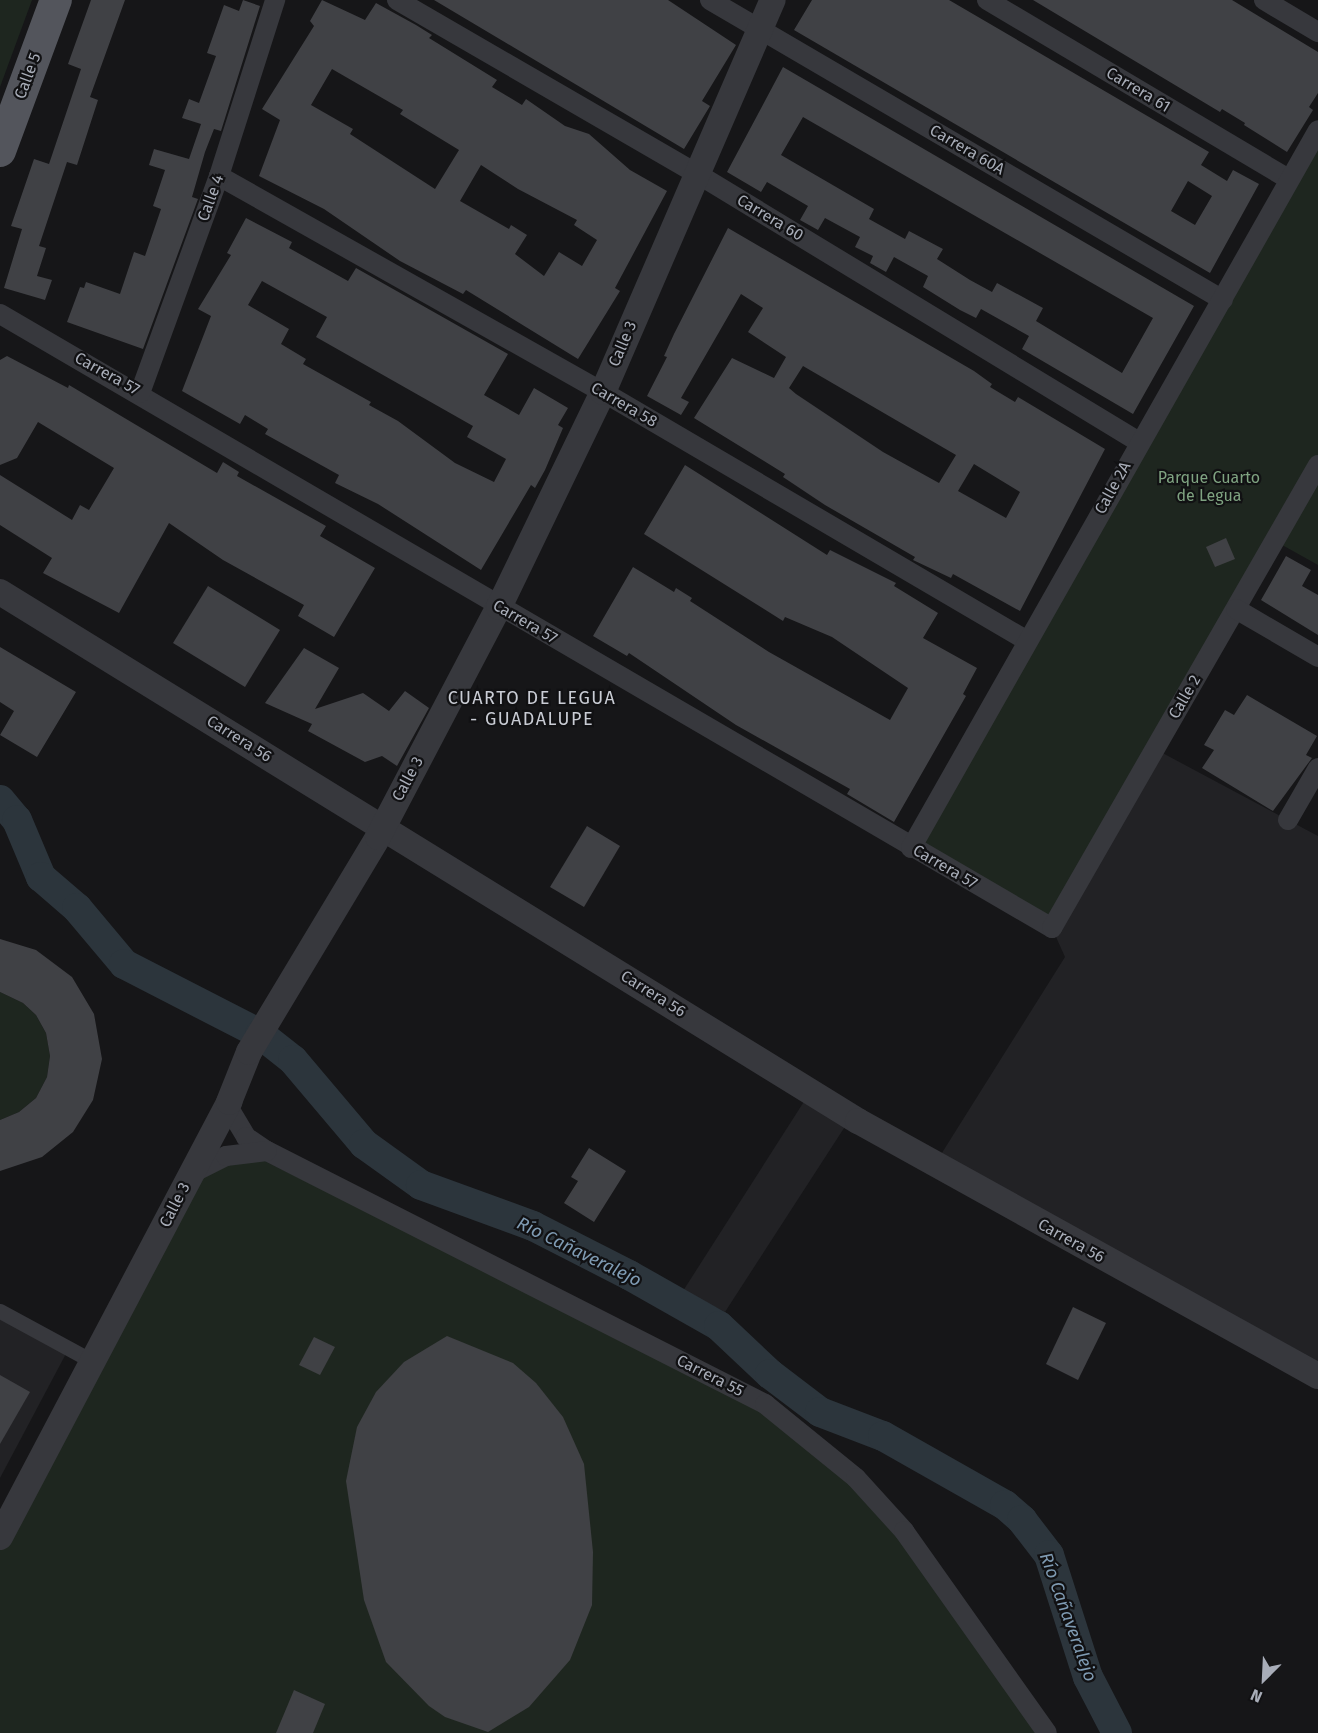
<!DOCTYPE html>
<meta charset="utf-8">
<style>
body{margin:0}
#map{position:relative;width:1318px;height:1733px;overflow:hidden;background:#161618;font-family:"Fira Sans",sans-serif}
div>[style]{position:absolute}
.built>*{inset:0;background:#222225}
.green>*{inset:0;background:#1e261f}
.river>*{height:30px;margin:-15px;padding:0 15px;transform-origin:15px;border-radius:15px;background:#2c353c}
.building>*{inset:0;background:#404145}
.pedestrian>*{height:15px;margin:-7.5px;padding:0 7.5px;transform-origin:7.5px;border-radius:7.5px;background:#37383d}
.minor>*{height:20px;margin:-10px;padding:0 10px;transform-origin:10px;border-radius:10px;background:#37383d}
.tertiary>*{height:26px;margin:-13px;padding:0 13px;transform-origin:13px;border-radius:13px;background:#37383d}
.primary>*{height:32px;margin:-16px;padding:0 16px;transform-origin:16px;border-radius:16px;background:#53555c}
span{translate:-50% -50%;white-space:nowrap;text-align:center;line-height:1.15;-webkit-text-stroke:4.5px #111113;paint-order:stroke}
.street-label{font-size:16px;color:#a8adb8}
.park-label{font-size:16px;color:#7fa381}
.neighbourhood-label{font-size:18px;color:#c9ccd4;letter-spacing:1.5px}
.water-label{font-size:18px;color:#7f9bb3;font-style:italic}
.north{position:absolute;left:1234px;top:1649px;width:60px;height:60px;-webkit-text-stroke:4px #111113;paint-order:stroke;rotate:204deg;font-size:16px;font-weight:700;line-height:24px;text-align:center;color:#a8adb8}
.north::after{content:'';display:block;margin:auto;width:21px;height:27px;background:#a8adb8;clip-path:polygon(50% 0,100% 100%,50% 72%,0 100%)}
</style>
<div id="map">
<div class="built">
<i style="clip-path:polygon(1155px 749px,1318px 836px,1318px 1361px,940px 1156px,1065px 957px,1052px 928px)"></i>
<i style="clip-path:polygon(805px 1100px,846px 1125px,725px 1312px,683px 1291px)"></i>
<i style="clip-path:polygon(0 1311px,69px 1348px,0 1478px)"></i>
</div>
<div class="green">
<i style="clip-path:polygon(0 0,32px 0,0 87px)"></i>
<i style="clip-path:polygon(1318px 130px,1318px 565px,1275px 541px,1052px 928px,911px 848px)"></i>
<i style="clip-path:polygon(0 992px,23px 1003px,36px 1015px,46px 1033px,50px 1056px,47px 1077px,36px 1098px,19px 1112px,0 1120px)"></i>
<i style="clip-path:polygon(246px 1152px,765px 1404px,856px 1478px,1047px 1733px,0 1733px,0 1537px,190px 1175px)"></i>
</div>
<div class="river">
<i style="left:0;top:800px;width:26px;rotate:50deg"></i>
<i style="left:17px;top:820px;width:62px;rotate:67.2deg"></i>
<i style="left:41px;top:877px;width:48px;rotate:40.7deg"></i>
<i style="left:77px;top:908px;width:73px;rotate:50deg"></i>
<i style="left:124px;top:964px;width:153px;rotate:27.2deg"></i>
<i style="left:260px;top:1034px;width:42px;rotate:38.2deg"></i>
<i style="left:293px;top:1060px;width:110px;rotate:49.8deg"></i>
<i style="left:364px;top:1144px;width:70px;rotate:35.7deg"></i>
<i style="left:421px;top:1185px;width:119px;rotate:20.1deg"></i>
<i style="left:533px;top:1226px;width:108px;rotate:27deg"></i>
<i style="left:629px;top:1275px;width:103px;rotate:29.5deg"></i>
<i style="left:719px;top:1326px;width:70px;rotate:43.3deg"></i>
<i style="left:770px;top:1374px;width:63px;rotate:37.2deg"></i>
<i style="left:820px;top:1412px;width:67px;rotate:20.9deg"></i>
<i style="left:883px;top:1436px;width:140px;rotate:29.5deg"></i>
<i style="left:1005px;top:1505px;width:23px;rotate:41deg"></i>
<i style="left:1022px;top:1520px;width:44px;rotate:52.4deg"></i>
<i style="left:1049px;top:1555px;width:128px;rotate:72.3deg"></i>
<i style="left:1088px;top:1677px;width:63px;rotate:62.6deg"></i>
</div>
<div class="building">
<i style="clip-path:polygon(91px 0,125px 0,90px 97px,98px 100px,77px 165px,67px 162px,39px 246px,46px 248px,37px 276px,52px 280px,45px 300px,4px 288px,22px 229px,11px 226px,34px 159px,49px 164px,81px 69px,68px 64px)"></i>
<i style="clip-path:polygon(243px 0,260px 6px,221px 131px,214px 129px,205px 152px,192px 197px,198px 199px,143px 349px,67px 322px,80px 287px,84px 288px,86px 282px,120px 294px,134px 252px,145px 256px,161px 209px,153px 206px,165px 170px,149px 165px,154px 149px,189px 159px,201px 124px,182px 118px,189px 99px,199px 103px,216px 56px,207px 53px,224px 5px,239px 11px)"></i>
<i style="clip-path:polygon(evenodd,322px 0,365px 20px,376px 3px,416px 25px,432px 35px,429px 38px,497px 80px,492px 87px,522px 105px,526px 99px,565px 126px,589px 134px,630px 170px,667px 191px,615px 288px,620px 291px,578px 359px,466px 290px,463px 294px,400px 261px,324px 209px,259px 176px,280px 120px,262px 109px,314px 26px,310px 21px,322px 0,332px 69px,403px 110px,400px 114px,459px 150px,435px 189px,350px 134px,353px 129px,311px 105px,332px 69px,322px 0,481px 165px,518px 189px,577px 220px,574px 225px,597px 240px,582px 266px,559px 252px,544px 276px,515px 254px,527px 235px,511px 225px,509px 229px,460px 201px,481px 165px)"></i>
<i style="clip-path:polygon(434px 0,668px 0,736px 45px,702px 101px,710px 106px,684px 149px)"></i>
<i style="clip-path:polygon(evenodd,812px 0,949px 0,1209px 152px,1201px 165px,1227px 181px,1233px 170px,1259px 184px,1210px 273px,794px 30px,812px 0,1188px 181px,1212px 196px,1195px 225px,1171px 211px,1188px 181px)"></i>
<i style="clip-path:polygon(1033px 0,1232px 0,1318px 52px,1318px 93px,1309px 107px,1313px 110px,1287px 152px,1244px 125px,1245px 123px,1222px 109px,1220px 112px)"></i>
<i style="clip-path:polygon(evenodd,783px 67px,1194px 306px,1133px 414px,1022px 349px,1029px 336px,981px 309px,976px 318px,960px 310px,923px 287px,928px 276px,894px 257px,886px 272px,870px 263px,873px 256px,855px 247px,860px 237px,825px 218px,818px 230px,800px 220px,808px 206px,767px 182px,761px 192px,727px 172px,783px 67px,803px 117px,1153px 318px,1122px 373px,1036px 321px,1043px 308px,997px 283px,992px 292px,970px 280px,937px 259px,943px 249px,909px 231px,905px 239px,869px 219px,874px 209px,781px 155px,803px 117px)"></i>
<i style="clip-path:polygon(evenodd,246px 218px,292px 242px,289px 248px,348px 281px,356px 268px,508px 354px,484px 395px,519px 415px,534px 388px,568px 408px,558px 425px,563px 428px,545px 470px,535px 488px,531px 485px,481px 570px,378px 504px,335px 483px,339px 475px,265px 434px,268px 429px,245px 415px,240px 424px,182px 391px,211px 316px,198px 309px,231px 255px,227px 253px,246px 218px,262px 281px,327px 317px,316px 337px,473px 426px,467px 437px,506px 459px,494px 482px,455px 463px,398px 421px,369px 405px,371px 402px,303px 364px,306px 359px,281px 344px,289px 329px,248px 305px,262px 281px)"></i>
<i style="clip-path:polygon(evenodd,728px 228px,974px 371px,992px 384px,990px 387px,1015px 402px,1018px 397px,1105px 449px,1020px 611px,953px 574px,951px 578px,913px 560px,915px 557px,825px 505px,783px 477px,785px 474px,694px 418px,732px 358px,774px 378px,786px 357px,748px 332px,763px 308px,741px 294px,681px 398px,689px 402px,681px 415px,647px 396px,667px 357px,664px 356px,674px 334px,728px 228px,803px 366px,956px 455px,939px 483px,883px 452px,796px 394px,789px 388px,803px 366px,728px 228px,974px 464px,1020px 492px,1006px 518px,958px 491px,974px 464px)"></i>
<i style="clip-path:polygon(7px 356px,68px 388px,69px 385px,217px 473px,223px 462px,239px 472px,237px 476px,326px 526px,320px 536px,375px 568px,334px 637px,298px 616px,304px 605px,223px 560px,169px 523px,119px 613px,43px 573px,52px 558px,0 525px,0 475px,72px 520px,80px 505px,89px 510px,114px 468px,38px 422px,17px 458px,0 465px,0 360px)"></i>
<i style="clip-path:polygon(685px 465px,827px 555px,830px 550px,896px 583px,894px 586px,938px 613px,923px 638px,977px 668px,963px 694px,966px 696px,894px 822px,847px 794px,850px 789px,736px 725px,629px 653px,627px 656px,593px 636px,633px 567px,674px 592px,676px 588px,692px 598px,690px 601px,769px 652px,890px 720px,908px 688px,832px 637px,785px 617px,783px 621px,644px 534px)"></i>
<i style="clip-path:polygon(1226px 538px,1235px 559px,1215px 567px,1206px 547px)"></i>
<i style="clip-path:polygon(1286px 556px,1311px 570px,1302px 586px,1318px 595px,1318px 635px,1261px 600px)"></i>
<i style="clip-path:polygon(208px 586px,280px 630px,245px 687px,173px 643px)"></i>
<i style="clip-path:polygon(0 647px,76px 692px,37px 757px,0 735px,14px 711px,0 702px)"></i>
<i style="clip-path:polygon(304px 648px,339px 668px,315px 709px,363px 693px,389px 711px,405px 691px,429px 708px,397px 766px,382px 756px,365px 762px,308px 731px,312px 724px,265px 703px)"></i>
<i style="clip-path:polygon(1247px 695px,1317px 736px,1306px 755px,1312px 758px,1273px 811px,1202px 768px,1214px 750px,1204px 745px,1225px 710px,1234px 715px)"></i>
<i style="clip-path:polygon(587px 826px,620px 846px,584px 907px,550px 887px)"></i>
<i style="clip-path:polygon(0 939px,36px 950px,72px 977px,94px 1014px,102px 1059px,93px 1100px,73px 1132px,42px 1157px,0 1171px,0 1120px,19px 1112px,36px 1098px,47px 1077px,50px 1056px,46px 1033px,36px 1015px,23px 1003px,0 992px)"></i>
<i style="clip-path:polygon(589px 1148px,626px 1171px,594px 1222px,564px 1203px,578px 1181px,571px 1177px)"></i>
<i style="clip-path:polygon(1073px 1307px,1106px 1323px,1078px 1380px,1046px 1364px)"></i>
<i style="clip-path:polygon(447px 1336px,513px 1363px,536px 1383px,563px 1417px,584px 1464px,593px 1552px,592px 1605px,570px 1660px,529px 1707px,488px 1732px,445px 1717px,429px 1706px,386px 1662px,364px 1600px,346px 1481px,357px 1427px,376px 1392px,404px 1362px)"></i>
<i style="clip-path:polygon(314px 1337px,335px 1347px,320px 1375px,299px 1365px)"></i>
<i style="clip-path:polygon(0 1375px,30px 1392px,0 1444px)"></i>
<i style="clip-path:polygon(294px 1690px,325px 1704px,313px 1733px,276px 1733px)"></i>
</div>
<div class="pedestrian">
<i style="left:0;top:1311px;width:107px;rotate:28.5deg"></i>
</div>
<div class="minor">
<i style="left:397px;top:0;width:345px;rotate:30.1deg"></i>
<i style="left:696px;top:173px;width:518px;rotate:31.27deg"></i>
<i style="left:710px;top:0;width:594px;rotate:30.32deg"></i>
<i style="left:987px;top:0;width:351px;rotate:30.7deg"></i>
<i style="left:1264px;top:0;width:63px;rotate:30.7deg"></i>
<i style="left:219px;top:176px;width:441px;rotate:29.4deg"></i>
<i style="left:603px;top:392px;width:490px;rotate:30.4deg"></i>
<i style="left:0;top:314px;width:1218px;rotate:30.27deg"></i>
<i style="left:1052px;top:928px;width:534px;rotate:-60.12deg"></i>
<i style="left:140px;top:393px;width:231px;rotate:-70deg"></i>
<i style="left:219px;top:176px;width:185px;rotate:-72.3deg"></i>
<i style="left:1236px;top:609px;width:95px;rotate:30.3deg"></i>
<i style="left:1288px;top:820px;width:60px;rotate:-60deg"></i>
<i style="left:911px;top:848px;width:825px;rotate:-60.45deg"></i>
<i style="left:229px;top:1102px;width:8px;rotate:83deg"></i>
<i style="left:230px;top:1110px;width:31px;rotate:59deg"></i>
<i style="left:246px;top:1137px;width:25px;rotate:34deg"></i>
<i style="left:267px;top:1151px;width:559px;rotate:26.93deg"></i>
<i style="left:765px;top:1404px;width:117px;rotate:39.1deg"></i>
<i style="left:856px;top:1478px;width:72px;rotate:47.8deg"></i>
<i style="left:904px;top:1531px;width:247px;rotate:54.7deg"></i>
<i style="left:190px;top:1174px;width:40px;rotate:-26.6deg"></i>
<i style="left:226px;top:1156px;width:41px;rotate:-7deg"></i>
</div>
<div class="tertiary">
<i style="left:0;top:592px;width:1008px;rotate:31.66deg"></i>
<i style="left:858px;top:1121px;width:526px;rotate:29deg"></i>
<i style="left:0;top:1537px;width:492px;rotate:-62.2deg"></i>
<i style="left:229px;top:1102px;width:54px;rotate:-68.2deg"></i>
<i style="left:249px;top:1052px;width:251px;rotate:-59deg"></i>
<i style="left:378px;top:837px;width:260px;rotate:-62.3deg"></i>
<i style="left:499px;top:607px;width:239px;rotate:-64.2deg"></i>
<i style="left:603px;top:392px;width:427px;rotate:-66.6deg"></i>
</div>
<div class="primary">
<i style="left:0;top:151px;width:161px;rotate:-69.7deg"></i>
</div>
<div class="street-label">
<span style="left:28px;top:76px;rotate:-70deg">Calle 5</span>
<span style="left:1138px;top:90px;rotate:31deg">Carrera 61</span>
<span style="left:967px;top:150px;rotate:30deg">Carrera 60A</span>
<span style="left:211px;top:198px;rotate:-70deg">Calle 4</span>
<span style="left:770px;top:218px;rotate:31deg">Carrera 60</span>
<span style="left:623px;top:344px;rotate:-67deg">Calle 3</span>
<span style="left:107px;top:374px;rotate:29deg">Carrera 57</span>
<span style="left:624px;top:405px;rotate:30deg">Carrera 58</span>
<span style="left:1113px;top:488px;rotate:-61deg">Calle 2A</span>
<span style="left:525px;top:622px;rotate:30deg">Carrera 57</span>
<span style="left:1185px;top:697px;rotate:-60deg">Calle 2</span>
<span style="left:239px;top:739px;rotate:32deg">Carrera 56</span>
<span style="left:408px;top:779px;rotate:-62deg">Calle 3</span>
<span style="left:945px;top:867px;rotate:30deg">Carrera 57</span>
<span style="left:653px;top:994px;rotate:32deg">Carrera 56</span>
<span style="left:175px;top:1205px;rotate:-63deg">Calle 3</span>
<span style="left:1071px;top:1241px;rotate:29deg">Carrera 56</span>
<span style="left:710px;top:1376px;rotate:27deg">Carrera 55</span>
</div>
<div class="park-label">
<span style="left:1209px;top:487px">Parque Cuarto<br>de Legua</span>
</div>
<div class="neighbourhood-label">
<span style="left:532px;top:709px">CUARTO DE LEGUA<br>- GUADALUPE</span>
</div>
<div class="water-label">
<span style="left:579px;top:1252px;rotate:26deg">Río Cañaveralejo</span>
<span style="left:1068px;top:1617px;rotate:70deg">Río Cañaveralejo</span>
</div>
<div class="north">N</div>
</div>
